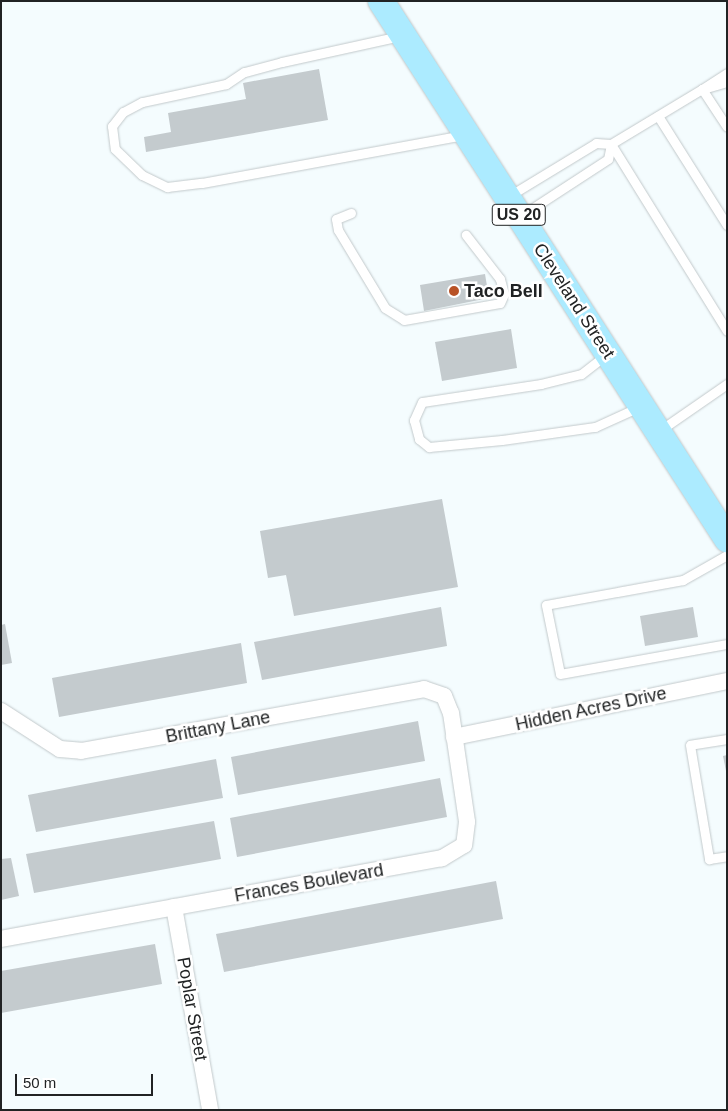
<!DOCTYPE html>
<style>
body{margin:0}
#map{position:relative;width:728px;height:1111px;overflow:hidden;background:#f4fcfe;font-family:Helvetica,sans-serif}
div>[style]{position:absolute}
.building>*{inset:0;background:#c4cbce}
.roads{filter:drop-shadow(0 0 1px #c2c9cb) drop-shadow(0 0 1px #c2c9cb)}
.service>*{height:9px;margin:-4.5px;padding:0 4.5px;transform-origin:4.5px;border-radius:4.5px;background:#fff}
.minor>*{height:16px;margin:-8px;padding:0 8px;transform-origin:8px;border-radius:8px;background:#fff}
.primary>*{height:26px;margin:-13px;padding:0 13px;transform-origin:13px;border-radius:13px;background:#acebff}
.dots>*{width:14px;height:14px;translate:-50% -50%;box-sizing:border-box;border:2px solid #fff;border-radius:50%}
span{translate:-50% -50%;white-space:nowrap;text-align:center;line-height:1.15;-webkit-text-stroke:5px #fff;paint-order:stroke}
.shield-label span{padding:1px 4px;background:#fff;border:1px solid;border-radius:4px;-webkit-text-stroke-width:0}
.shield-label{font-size:16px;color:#212324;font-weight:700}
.poi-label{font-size:18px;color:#212324;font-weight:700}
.left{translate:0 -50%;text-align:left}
.street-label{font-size:18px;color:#212324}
.frame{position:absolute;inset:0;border:2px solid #212324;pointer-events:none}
.scale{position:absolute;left:15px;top:1074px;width:138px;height:22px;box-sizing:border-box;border:2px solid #212324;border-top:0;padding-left:6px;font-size:15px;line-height:18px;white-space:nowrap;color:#212324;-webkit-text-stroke:4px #fff;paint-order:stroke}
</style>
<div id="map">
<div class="building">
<i style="clip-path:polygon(319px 69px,328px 120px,146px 152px,144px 137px,171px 132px,168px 113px,246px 99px,243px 83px)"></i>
<i style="clip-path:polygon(485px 274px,489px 298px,424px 311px,420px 285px)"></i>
<i style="clip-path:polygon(511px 329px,517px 368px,442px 381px,435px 342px)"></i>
<i style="clip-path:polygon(442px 499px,458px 587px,294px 616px,286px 575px,268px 578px,260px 531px)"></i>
<i style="clip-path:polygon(441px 607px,447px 646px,262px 680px,254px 642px)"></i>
<i style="clip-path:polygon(693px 607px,698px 637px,645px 646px,640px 616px)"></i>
<i style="clip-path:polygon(5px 624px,12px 663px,1px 665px,1px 625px)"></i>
<i style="clip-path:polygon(241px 643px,247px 683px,59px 717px,52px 678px)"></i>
<i style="clip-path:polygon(418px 721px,425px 761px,238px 795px,231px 757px)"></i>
<i style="clip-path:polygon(727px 755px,727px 771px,726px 771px,723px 756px)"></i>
<i style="clip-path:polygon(216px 759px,223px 798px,36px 832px,28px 795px)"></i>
<i style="clip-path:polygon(440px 778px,447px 817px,237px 857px,230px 818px)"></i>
<i style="clip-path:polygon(214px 821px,221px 859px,34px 893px,26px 854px)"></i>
<i style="clip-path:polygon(11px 858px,19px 896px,1px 900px,1px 859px)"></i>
<i style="clip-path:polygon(496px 881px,503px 919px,224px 972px,216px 934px)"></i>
<i style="clip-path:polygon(155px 944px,162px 984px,1px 1013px,1px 971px)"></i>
</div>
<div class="roads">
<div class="service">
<i style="left:400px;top:36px;width:121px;rotate:167.6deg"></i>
<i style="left:282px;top:62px;width:39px;rotate:165deg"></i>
<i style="left:244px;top:72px;width:22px;rotate:146deg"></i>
<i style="left:226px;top:84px;width:86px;rotate:167.9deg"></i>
<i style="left:142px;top:102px;width:21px;rotate:152deg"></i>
<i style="left:123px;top:112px;width:18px;rotate:128deg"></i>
<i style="left:112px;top:126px;width:23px;rotate:83deg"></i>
<i style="left:115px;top:149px;width:37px;rotate:44deg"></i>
<i style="left:142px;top:175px;width:28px;rotate:26deg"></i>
<i style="left:167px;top:187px;width:35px;rotate:-7deg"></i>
<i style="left:202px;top:183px;width:266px;rotate:-10.4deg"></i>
<i style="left:727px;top:73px;width:30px;rotate:147deg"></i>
<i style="left:702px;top:89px;width:45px;rotate:56.7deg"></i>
<i style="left:727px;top:82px;width:26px;rotate:164deg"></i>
<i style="left:702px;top:89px;width:106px;rotate:148.9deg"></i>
<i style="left:611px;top:144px;width:220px;rotate:58.2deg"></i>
<i style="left:658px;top:116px;width:129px;rotate:57.7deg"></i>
<i style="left:509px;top:196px;width:102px;rotate:-31.3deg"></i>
<i style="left:596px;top:143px;width:15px;rotate:4deg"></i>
<i style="left:611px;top:144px;width:15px;rotate:101deg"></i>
<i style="left:608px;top:159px;width:103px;rotate:146.9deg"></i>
<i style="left:351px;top:213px;width:16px;rotate:158deg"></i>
<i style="left:336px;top:219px;width:11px;rotate:80deg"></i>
<i style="left:338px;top:230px;width:91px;rotate:58.9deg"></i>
<i style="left:385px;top:308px;width:22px;rotate:32deg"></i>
<i style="left:404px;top:320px;width:97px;rotate:-10deg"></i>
<i style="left:500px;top:303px;width:10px;rotate:-66deg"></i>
<i style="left:504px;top:294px;width:16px;rotate:-105deg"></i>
<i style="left:500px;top:279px;width:56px;rotate:-127.7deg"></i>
<i style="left:607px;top:354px;width:33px;rotate:142deg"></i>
<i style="left:581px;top:374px;width:41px;rotate:166deg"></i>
<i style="left:541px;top:384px;width:120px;rotate:171.4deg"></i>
<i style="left:422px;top:402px;width:20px;rotate:114deg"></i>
<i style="left:414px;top:420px;width:20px;rotate:75deg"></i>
<i style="left:419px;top:439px;width:13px;rotate:39deg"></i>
<i style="left:429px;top:447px;width:73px;rotate:-5.5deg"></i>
<i style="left:502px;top:440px;width:94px;rotate:-8deg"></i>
<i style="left:595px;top:427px;width:48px;rotate:-24.4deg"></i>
<i style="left:659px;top:431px;width:83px;rotate:-34.7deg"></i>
<i style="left:727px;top:555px;width:51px;rotate:150.4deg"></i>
<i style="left:683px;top:580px;width:139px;rotate:169.7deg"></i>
<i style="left:546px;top:605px;width:70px;rotate:78.5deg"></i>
<i style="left:560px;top:674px;width:170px;rotate:-10.2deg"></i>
<i style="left:727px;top:739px;width:37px;rotate:171deg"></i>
<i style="left:690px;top:745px;width:116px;rotate:80.5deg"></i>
<i style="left:709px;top:859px;width:18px;rotate:-9deg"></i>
</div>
<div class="minor">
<i style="left:1px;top:711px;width:70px;rotate:32.8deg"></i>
<i style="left:60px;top:749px;width:21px;rotate:5deg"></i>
<i style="left:81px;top:751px;width:349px;rotate:-10.2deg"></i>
<i style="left:424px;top:689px;width:21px;rotate:19deg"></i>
<i style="left:444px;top:696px;width:18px;rotate:68deg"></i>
<i style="left:451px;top:713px;width:110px;rotate:81.6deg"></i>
<i style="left:467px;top:822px;width:23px;rotate:97deg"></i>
<i style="left:464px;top:845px;width:26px;rotate:149deg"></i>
<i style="left:442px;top:858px;width:448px;rotate:169.6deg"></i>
<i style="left:454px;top:737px;width:279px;rotate:-11.6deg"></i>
<i style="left:174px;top:907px;width:206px;rotate:79.9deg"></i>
</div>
<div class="primary">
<i style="left:381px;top:1px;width:640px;rotate:57.25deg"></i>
</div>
</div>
<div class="dots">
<i style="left:454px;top:291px;background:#b85226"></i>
</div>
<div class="shield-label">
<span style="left:519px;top:215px">US 20</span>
</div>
<div class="poi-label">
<span class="left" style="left:464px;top:291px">Taco Bell</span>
</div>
<div class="street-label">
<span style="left:574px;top:301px;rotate:57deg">Cleveland Street</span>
<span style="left:591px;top:709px;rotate:-12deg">Hidden Acres Drive</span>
<span style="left:218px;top:727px;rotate:-11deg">Brittany Lane</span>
<span style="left:309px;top:883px;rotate:-10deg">Frances Boulevard</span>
<span style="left:192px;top:1009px;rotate:80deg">Poplar Street</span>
</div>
<div class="frame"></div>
<div class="scale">50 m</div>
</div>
